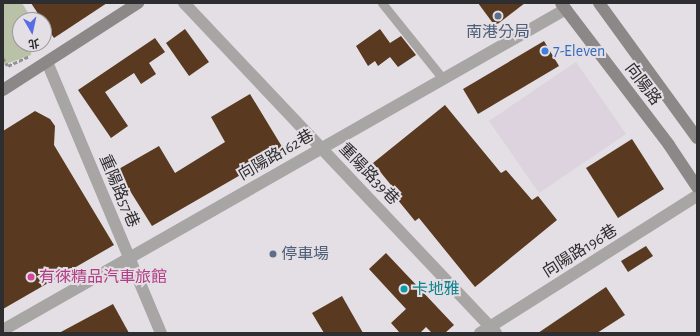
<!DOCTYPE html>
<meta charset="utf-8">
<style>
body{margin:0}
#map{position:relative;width:700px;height:336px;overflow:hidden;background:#e3dfe4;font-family:"Alegreya Sans","Noto Sans TC",sans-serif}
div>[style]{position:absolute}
.built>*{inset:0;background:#dcd3de}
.green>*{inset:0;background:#b9c2a7}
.building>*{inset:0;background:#593920}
.path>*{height:2.5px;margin-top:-1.25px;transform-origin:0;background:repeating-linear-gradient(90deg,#949195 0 4px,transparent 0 6px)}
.lane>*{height:9px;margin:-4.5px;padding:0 4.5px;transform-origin:4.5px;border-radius:4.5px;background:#a8a5a5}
.street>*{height:12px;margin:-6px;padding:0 6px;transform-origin:6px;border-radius:6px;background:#a8a5a5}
.secondary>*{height:12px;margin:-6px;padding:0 6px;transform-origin:6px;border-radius:6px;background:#8c8888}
.dots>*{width:11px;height:11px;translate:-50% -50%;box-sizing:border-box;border:2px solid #e3dfe4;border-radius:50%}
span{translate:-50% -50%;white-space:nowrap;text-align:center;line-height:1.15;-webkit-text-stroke:4px #e3dfe4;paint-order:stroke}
.service-label{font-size:16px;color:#4e5e75}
.left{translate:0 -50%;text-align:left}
.shop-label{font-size:16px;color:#366cbe}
.street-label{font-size:16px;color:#2e2d2f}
.hotel-label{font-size:16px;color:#b23c85}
.culture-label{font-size:16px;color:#0d838f}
.frame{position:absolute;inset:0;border:4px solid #2e2d2f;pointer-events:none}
.north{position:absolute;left:12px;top:12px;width:40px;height:40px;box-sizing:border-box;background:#e3dfe4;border:1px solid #9b989c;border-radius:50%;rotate:171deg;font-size:11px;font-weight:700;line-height:16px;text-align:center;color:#2e2d2f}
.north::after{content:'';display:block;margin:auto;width:14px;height:18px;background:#576de3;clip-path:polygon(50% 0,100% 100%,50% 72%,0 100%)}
</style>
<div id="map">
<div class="built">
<i style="clip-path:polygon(576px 62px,626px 134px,539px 193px,489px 121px)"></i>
</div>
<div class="green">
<i style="clip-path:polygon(3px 3px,22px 3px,30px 16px,20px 20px,18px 26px,20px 44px,32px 44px,31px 55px,3px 65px)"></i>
</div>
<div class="building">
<i style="clip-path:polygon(31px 3px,107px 3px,54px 38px)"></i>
<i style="clip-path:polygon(478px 3px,525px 3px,495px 26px)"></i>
<i style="clip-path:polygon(185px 29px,209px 62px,189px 76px,166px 43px)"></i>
<i style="clip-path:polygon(380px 29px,390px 43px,401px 36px,416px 55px,398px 67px,390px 57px,378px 66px,375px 61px,368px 66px,356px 46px)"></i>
<i style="clip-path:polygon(155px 38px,165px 52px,149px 63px,156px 74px,141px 84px,134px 73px,105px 92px,128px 126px,111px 138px,78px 90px)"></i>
<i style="clip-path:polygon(544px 41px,559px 66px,478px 114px,463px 89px)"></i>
<i style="clip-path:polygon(250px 94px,284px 150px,152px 226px,117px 170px,159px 146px,175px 173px,225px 142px,211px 117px)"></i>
<i style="clip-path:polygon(445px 105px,501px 173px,506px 170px,532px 200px,538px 196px,557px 220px,475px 287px,419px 218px,415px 221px,397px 199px,400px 196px,373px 163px)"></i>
<i style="clip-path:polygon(35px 111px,50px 119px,55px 126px,54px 145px,114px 245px,3px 309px,3px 131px)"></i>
<i style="clip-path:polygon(632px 139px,664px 189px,618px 218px,586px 168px)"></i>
<i style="clip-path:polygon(646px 246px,653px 256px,628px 272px,621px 261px)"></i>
<i style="clip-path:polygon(386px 253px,454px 325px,445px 333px,432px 333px,426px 327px,420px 333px,400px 333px,391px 323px,406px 309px,369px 269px)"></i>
<i style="clip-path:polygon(606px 287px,625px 315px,597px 333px,538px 333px)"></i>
<i style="clip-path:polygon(342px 296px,363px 333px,324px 333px,312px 313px)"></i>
<i style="clip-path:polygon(113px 304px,129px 333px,59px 333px)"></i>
</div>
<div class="path">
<i style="left:3px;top:58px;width:9px;rotate:58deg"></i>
<i style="left:8px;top:66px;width:23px;rotate:-25deg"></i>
</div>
<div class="lane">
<i style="left:382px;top:3px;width:97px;rotate:51.2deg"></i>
</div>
<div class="street">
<i style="left:184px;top:3px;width:454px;rotate:46.6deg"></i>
<i style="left:47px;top:62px;width:294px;rotate:67.2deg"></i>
<i style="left:3px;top:330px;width:648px;rotate:-29.69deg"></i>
<i style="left:480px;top:333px;width:257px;rotate:-32.3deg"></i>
</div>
<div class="secondary">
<i style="left:561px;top:3px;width:178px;rotate:52.7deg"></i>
<i style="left:669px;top:145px;width:50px;rotate:56.3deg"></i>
<i style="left:599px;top:3px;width:167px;rotate:54deg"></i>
<i style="left:3px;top:90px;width:161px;rotate:-32.8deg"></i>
</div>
<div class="dots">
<i style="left:498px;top:16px;background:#5c6f8a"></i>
<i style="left:545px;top:51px;background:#3f7fe0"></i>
<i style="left:273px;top:254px;background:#5c6f8a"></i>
<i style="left:31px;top:277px;background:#d1479c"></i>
<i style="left:404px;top:289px;background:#0f9aa8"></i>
</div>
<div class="service-label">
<span style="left:498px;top:32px">南港分局</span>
<span class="left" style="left:281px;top:254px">停車場</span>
</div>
<div class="shop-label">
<span class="left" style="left:553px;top:51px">7-Eleven</span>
</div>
<div class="street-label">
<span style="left:643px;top:84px;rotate:53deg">向陽路</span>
<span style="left:276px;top:155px;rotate:-30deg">向陽路162巷</span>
<span style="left:369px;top:174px;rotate:46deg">重陽路39巷</span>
<span style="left:119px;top:191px;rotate:67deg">重陽路57巷</span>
<span style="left:580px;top:251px;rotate:-32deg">向陽路196巷</span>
</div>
<div class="hotel-label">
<span class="left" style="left:39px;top:277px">有徠精品汽車旅館</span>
</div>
<div class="culture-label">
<span class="left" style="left:412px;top:289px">卡地雅</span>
</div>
<div class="frame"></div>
<div class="north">北</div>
</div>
